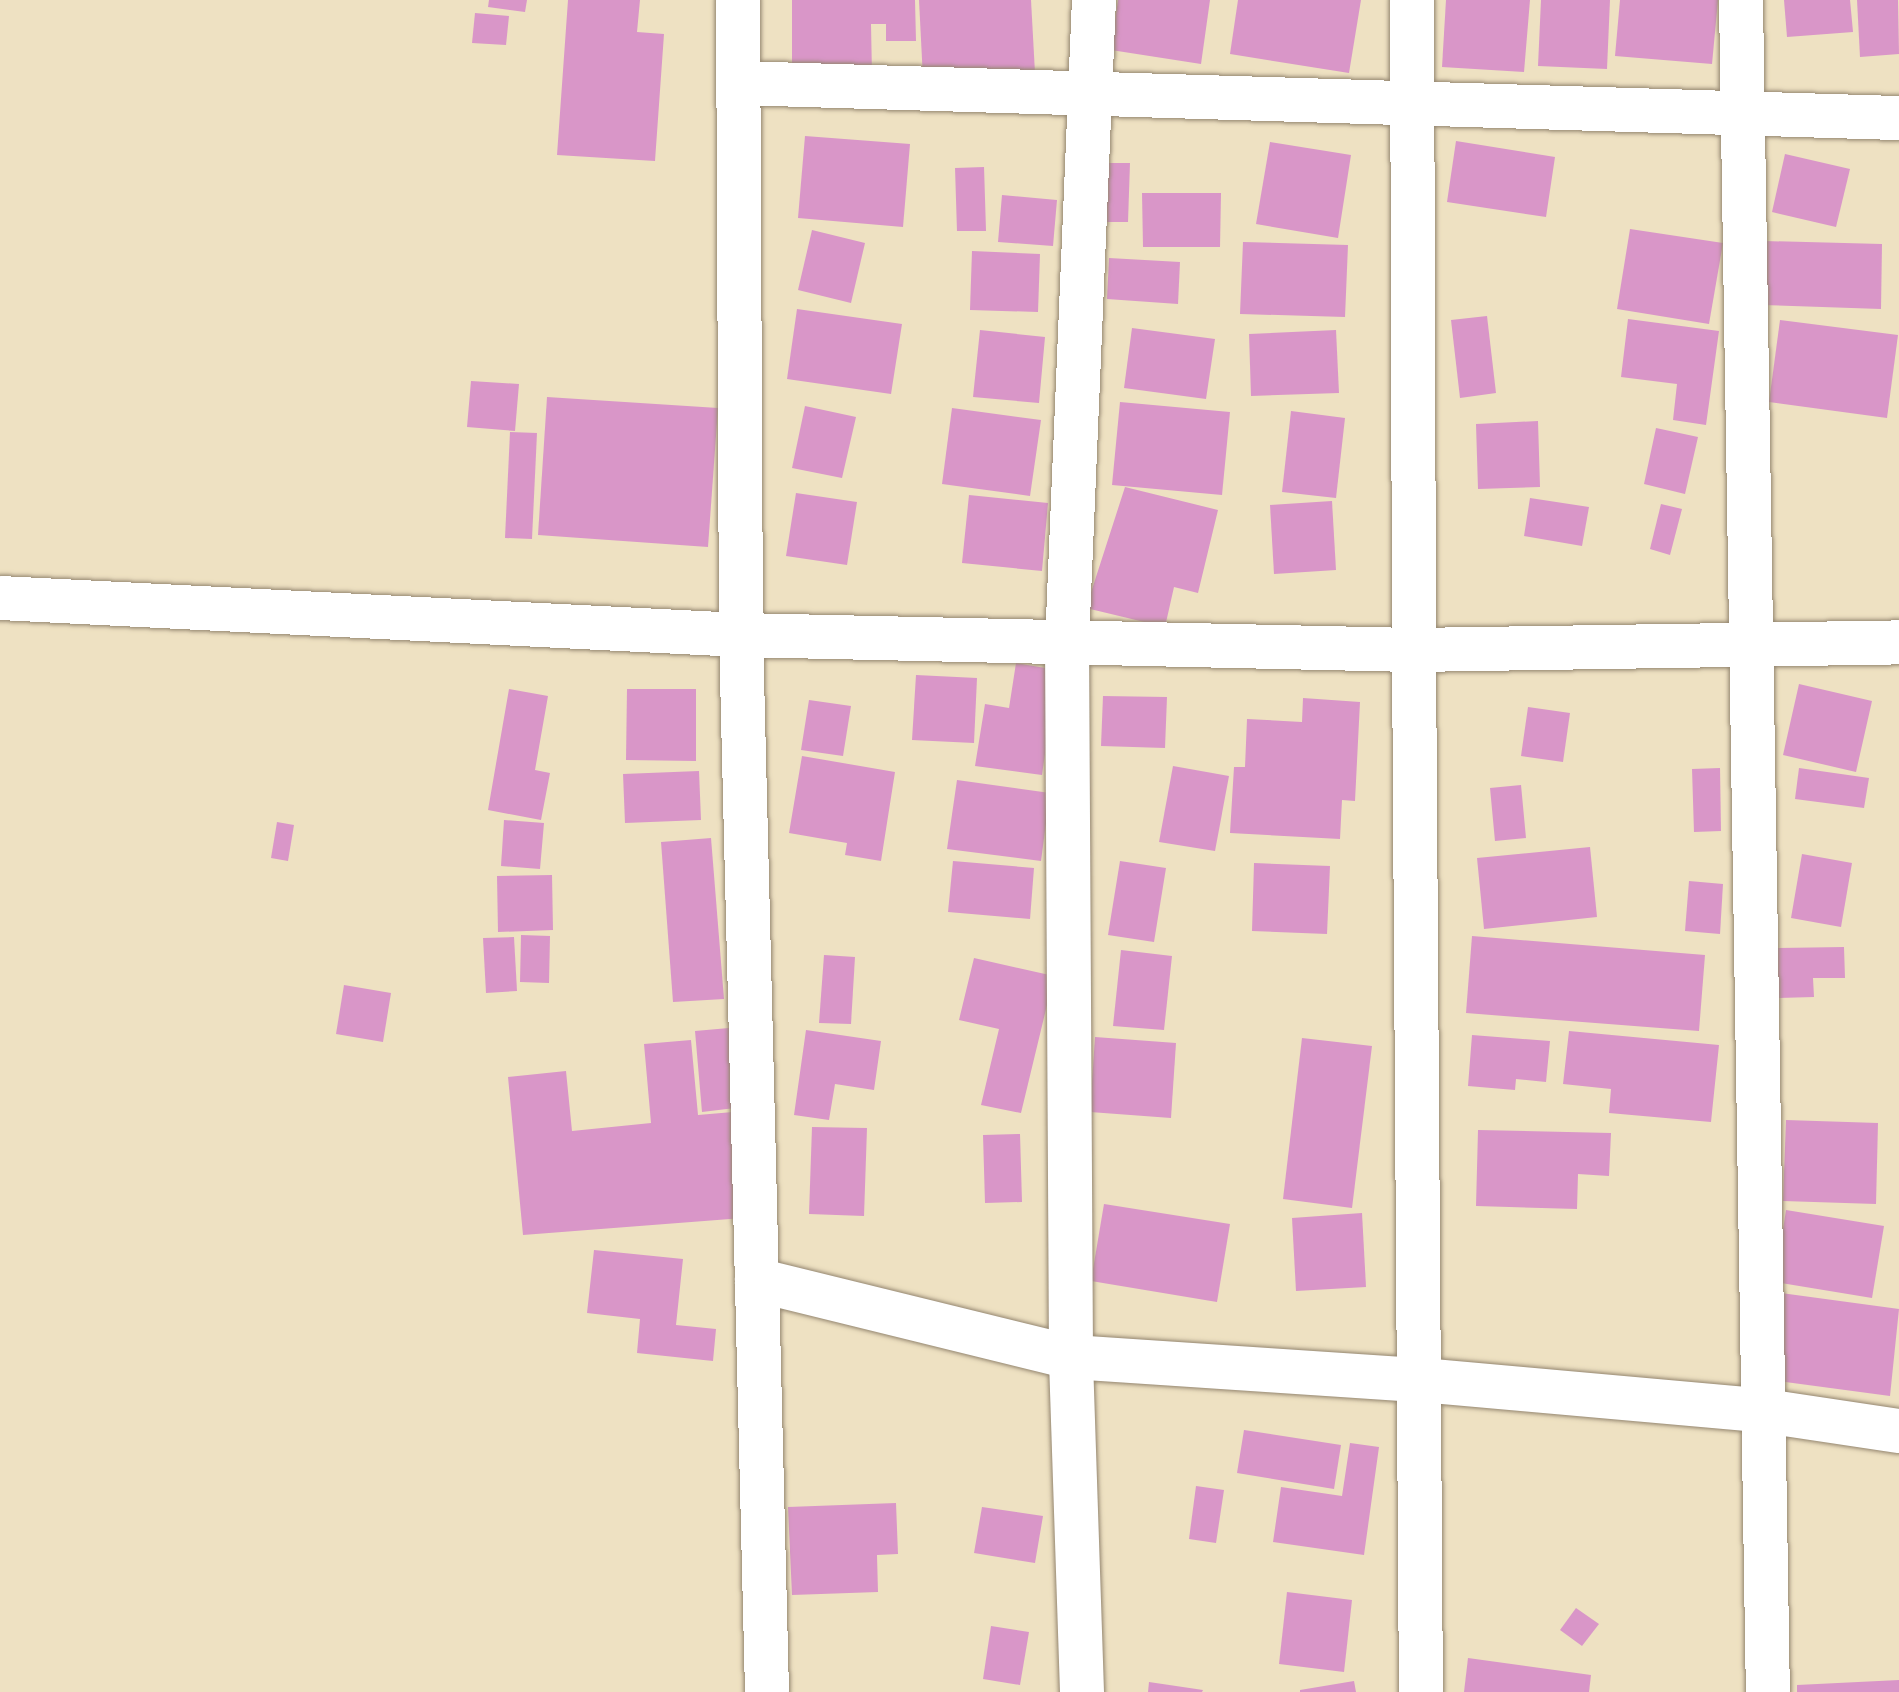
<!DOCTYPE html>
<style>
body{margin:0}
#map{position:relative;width:1899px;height:1692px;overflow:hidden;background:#eee1c2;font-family:Delius,sans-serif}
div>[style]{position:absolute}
.building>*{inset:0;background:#d996c8}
.roads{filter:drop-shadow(0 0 2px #948670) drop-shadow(0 0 2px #948670)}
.street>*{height:44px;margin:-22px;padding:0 22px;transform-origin:22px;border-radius:22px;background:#fff}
.secondary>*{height:44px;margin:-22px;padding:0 22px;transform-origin:22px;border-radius:22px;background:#fff}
span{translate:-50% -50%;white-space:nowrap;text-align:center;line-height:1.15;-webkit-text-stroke:6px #fbf7ec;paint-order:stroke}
</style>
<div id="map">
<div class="building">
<i style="clip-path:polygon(489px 0,527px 0,525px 12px,488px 7px)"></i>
<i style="clip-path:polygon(568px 0,640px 0,637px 32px,664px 34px,655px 161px,557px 155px)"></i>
<i style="clip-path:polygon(792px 0,915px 0,916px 41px,886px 41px,886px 24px,871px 24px,872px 75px,792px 76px)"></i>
<i style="clip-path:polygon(919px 0,1031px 0,1035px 73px,923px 79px)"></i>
<i style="clip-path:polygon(1118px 0,1210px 0,1201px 64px,1111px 50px)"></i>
<i style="clip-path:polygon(1238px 0,1361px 0,1349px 73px,1230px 54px)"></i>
<i style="clip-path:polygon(1446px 0,1530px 0,1524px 72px,1442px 67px)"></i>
<i style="clip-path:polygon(1541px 0,1610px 0,1607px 69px,1538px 66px)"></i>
<i style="clip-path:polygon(1620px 0,1718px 0,1712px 64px,1615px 56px)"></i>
<i style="clip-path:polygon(1784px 0,1850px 0,1853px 32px,1787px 37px)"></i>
<i style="clip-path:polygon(1857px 0,1898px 0,1899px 54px,1860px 57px)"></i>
<i style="clip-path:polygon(475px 13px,509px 16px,506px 45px,472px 43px)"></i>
<i style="clip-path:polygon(805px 136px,910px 144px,903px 227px,798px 218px)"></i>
<i style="clip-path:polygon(1456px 141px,1555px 157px,1546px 217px,1447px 202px)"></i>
<i style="clip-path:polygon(1270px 142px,1351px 155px,1338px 238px,1256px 224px)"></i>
<i style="clip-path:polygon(1785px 154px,1850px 169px,1836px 227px,1772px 212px)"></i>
<i style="clip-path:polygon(1106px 163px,1130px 163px,1128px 222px,1104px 222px)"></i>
<i style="clip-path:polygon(984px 167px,986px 231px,957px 231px,955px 168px)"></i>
<i style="clip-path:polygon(1142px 193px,1221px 193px,1220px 247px,1143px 247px)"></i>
<i style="clip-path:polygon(1002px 195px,1057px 200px,1053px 246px,998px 242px)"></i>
<i style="clip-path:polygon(1630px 229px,1723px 243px,1709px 324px,1617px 309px)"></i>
<i style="clip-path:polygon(812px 230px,865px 243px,851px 303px,798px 290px)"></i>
<i style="clip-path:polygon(1764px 241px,1882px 244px,1881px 309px,1762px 305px)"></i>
<i style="clip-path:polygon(1243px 242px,1348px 245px,1345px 317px,1240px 314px)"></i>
<i style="clip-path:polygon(972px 251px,1040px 254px,1038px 312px,970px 310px)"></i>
<i style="clip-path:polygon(1109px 258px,1180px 262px,1178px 304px,1107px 299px)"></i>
<i style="clip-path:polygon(797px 309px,902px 324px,891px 394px,787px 379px)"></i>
<i style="clip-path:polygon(1487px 316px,1496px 393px,1460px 398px,1451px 320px)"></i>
<i style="clip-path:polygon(1628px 319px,1719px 331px,1706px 425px,1673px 420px,1677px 384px,1621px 377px)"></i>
<i style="clip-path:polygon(1780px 320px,1898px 335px,1887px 418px,1769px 402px)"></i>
<i style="clip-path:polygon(1132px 328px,1215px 339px,1206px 399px,1124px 388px)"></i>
<i style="clip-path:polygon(980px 330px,1045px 337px,1039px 403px,973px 397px)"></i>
<i style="clip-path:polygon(1336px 330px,1339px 393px,1251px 396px,1249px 334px)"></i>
<i style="clip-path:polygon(471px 381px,519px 384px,515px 431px,467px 427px)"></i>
<i style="clip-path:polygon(547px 397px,718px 408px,708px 547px,538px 535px)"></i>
<i style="clip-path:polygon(1120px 402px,1230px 412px,1222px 495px,1112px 485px)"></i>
<i style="clip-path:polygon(805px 406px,856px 417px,842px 478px,792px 468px)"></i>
<i style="clip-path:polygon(952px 408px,1041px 420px,1030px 496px,942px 484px)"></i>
<i style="clip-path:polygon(1291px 411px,1345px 418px,1336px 498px,1282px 492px)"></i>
<i style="clip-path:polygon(1538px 421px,1540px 487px,1478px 489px,1476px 424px)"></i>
<i style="clip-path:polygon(1656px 428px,1698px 437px,1685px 494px,1644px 484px)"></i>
<i style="clip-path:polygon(510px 432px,537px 433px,532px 539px,505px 538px)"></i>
<i style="clip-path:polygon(1125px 487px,1218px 510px,1198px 593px,1174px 587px,1165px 627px,1086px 608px)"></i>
<i style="clip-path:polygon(796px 493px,857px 502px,847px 565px,786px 556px)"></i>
<i style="clip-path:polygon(969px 495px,1048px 503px,1042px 571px,962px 563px)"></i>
<i style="clip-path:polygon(1530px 498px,1589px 507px,1582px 546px,1524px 536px)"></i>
<i style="clip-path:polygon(1332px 501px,1336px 570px,1274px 574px,1270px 505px)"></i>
<i style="clip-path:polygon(1661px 504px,1682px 509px,1670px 555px,1650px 549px)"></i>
<i style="clip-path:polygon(1016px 663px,1057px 670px,1042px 775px,975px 766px,985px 704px,1009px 708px)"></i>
<i style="clip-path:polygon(916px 675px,977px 678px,974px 743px,912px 740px)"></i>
<i style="clip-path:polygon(1799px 684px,1872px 701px,1856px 772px,1783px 755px)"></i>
<i style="clip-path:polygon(509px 689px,548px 696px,535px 770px,550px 773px,541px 820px,488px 810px)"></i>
<i style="clip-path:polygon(627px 689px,696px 689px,696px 761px,626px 760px)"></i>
<i style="clip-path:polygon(1103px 696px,1167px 697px,1165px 748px,1101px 746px)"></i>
<i style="clip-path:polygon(1303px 698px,1360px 702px,1355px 801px,1342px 800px,1340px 839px,1230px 833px,1234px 767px,1245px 767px,1247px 719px,1302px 722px)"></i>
<i style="clip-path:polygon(809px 700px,851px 706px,843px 756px,801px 750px)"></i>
<i style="clip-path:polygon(1528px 707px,1570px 713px,1563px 762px,1521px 756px)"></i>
<i style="clip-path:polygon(802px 756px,895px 772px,881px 861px,845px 855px,847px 843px,789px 833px)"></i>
<i style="clip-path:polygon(1173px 766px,1229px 776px,1215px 851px,1159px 842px)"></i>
<i style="clip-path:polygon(1720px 768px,1721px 831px,1694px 832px,1692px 769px)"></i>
<i style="clip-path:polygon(1799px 768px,1869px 778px,1864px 808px,1795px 799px)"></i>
<i style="clip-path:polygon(699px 771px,701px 820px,625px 823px,623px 774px)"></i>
<i style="clip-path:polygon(957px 780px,1050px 793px,1041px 861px,947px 849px)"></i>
<i style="clip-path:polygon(1521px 785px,1526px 838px,1495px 841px,1490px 788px)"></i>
<i style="clip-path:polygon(504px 820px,544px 823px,540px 869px,501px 866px)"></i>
<i style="clip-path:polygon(277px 822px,294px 825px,288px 861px,271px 858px)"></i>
<i style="clip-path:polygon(711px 838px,724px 999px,673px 1002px,661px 842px)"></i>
<i style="clip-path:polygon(1590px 847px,1597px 917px,1484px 929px,1477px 858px)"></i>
<i style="clip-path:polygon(1802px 854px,1852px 863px,1841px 927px,1791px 918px)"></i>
<i style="clip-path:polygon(953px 861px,1034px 868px,1030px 919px,948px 912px)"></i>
<i style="clip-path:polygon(1120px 861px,1166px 868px,1154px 942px,1108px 935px)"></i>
<i style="clip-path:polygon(1254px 863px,1330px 866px,1327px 934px,1252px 931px)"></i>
<i style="clip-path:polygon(552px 875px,553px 930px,498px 932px,497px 876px)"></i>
<i style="clip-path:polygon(1689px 881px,1723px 884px,1720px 934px,1685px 931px)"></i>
<i style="clip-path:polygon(521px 935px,550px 936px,549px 983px,520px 982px)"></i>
<i style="clip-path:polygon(1472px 936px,1705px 955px,1699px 1031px,1466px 1013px)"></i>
<i style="clip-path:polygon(514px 937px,517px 991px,486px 993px,483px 938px)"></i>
<i style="clip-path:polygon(1844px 947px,1845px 978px,1813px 978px,1814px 997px,1774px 998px,1773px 948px)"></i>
<i style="clip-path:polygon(1121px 950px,1172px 956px,1164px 1030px,1113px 1026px)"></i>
<i style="clip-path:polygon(824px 955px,855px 957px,851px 1024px,819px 1023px)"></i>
<i style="clip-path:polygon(974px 958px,1054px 976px,1021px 1113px,981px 1105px,999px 1029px,959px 1020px)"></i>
<i style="clip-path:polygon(344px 985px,391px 993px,383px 1042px,336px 1034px)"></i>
<i style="clip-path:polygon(729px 1028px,735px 1108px,702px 1112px,695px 1031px)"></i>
<i style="clip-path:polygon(806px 1030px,881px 1041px,874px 1090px,835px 1084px,829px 1120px,794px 1115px)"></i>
<i style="clip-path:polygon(1569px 1031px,1719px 1045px,1711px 1122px,1609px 1113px,1611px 1089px,1563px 1084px)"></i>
<i style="clip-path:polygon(1472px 1035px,1550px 1041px,1546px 1082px,1516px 1079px,1515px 1090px,1468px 1086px)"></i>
<i style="clip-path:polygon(1095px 1037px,1176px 1043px,1171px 1118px,1090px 1112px)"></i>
<i style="clip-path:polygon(1302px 1038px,1372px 1046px,1352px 1208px,1283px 1199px)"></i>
<i style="clip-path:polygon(691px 1040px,698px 1115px,733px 1112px,743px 1218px,523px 1235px,508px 1077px,566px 1071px,572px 1131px,651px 1123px,644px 1044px)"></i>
<i style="clip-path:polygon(1786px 1120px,1878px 1123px,1876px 1204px,1783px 1201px)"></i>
<i style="clip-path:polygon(812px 1127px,867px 1128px,864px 1216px,809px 1214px)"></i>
<i style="clip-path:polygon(1478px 1130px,1611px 1133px,1609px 1176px,1578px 1174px,1577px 1209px,1476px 1206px)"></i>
<i style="clip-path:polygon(1020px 1134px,1022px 1202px,985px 1203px,983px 1135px)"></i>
<i style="clip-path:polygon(1104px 1204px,1230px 1224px,1217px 1302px,1091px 1281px)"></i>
<i style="clip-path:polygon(1786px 1210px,1884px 1226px,1872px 1298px,1775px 1282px)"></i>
<i style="clip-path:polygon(1362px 1213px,1366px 1287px,1296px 1291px,1292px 1218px)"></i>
<i style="clip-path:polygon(594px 1250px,683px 1259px,676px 1325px,716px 1329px,713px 1361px,637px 1353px,640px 1319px,587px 1313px)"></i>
<i style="clip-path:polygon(1781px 1293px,1899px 1309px,1890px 1396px,1770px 1380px)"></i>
<i style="clip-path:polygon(1244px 1430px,1341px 1445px,1334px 1489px,1237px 1473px)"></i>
<i style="clip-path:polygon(1350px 1443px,1379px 1447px,1364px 1555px,1273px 1542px,1281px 1487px,1342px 1496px)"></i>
<i style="clip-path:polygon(1196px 1486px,1224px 1490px,1216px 1543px,1189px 1539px)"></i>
<i style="clip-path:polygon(896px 1503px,898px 1554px,877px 1555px,878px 1592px,792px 1595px,788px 1507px)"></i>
<i style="clip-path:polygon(982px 1507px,1043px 1516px,1035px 1563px,974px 1553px)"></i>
<i style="clip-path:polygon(1287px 1592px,1352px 1600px,1344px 1672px,1279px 1664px)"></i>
<i style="clip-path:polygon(1576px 1608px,1599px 1624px,1582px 1646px,1560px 1630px)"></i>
<i style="clip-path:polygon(991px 1626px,1029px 1632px,1020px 1685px,983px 1679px)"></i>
<i style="clip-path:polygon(1468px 1658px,1591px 1675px,1589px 1692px,1464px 1692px)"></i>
<i style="clip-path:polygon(1899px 1680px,1899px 1692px,1797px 1692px,1797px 1685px)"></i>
<i style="clip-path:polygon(1354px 1681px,1356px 1692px,1300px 1692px,1300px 1690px)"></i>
<i style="clip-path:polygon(1149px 1682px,1203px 1690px,1202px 1692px,1148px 1692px)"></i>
</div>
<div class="roads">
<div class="street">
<i style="left:738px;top:0;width:635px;rotate:89.73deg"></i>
<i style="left:741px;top:635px;width:1057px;rotate:88.59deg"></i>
<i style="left:1412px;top:0;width:650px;rotate:89.82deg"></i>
<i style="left:1414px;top:650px;width:485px;rotate:-0.9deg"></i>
<i style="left:1741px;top:0;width:1692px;rotate:89.09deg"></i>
<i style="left:738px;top:83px;width:1162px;rotate:1.73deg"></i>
<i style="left:757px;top:1280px;width:323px;rotate:13.8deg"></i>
<i style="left:1071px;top:1357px;width:351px;rotate:3.8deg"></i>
<i style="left:1421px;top:1380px;width:345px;rotate:5.1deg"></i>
<i style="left:1765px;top:1411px;width:135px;rotate:8.5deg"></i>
<i style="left:1082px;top:1692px;width:335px;rotate:-91.9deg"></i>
<i style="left:1071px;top:1357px;width:714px;rotate:-90.32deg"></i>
<i style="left:1067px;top:643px;width:644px;rotate:-87.6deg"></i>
</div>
<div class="secondary">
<i style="left:0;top:598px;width:742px;rotate:2.86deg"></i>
<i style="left:741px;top:635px;width:673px;rotate:1.28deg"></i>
<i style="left:1414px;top:650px;width:1042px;rotate:89.62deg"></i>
</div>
</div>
</div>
